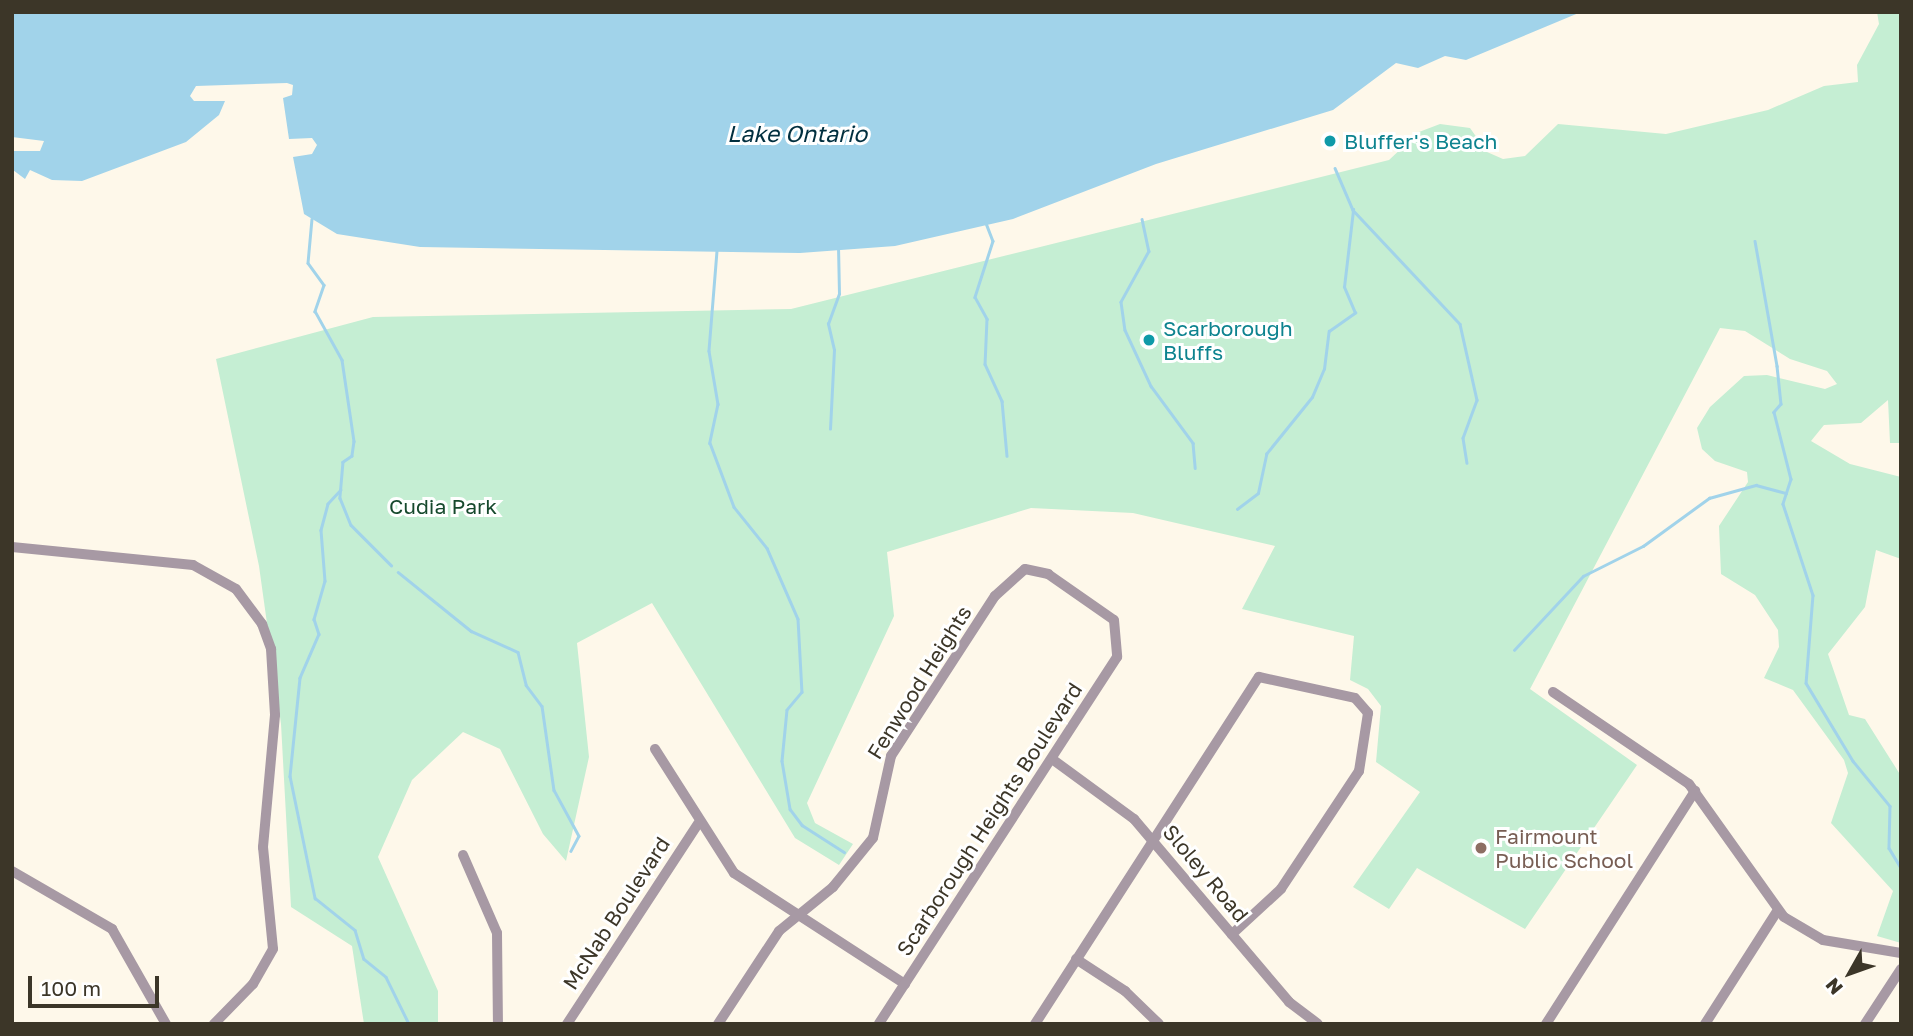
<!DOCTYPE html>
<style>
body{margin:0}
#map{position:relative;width:1913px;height:1036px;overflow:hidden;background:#fef8ea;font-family:"Golos Text",sans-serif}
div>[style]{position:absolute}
.green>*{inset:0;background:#c5eed3}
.water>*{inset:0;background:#a1d3ea}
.stream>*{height:2.5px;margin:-1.25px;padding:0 1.25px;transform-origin:1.25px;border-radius:1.25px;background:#a1d3ea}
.street>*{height:10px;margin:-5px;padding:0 5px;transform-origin:5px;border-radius:5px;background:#a799a4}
.dots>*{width:19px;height:19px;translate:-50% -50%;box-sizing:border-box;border:4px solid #fff;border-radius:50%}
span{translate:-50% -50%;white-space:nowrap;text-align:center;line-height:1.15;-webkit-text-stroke:6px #fff;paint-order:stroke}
.culture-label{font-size:21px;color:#0d838f}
.left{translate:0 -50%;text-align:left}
.park-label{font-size:21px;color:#16492d}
.street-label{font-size:21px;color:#3c3628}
.education-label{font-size:21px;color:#785e54}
.water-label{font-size:23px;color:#012f3f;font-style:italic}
.frame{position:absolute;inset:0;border:14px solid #3c3628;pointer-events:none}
.north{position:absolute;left:1815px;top:938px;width:70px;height:70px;-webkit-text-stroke:5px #fff;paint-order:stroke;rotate:230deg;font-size:19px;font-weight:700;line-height:28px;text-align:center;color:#3c3628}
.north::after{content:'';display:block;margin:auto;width:24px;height:32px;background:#3c3628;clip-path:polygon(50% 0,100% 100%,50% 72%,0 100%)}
.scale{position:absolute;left:28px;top:976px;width:131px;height:32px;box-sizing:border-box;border:4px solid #3c3628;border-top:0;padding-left:9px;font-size:21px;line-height:24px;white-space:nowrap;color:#3c3628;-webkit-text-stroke:5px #fff;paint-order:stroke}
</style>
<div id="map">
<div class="green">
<i style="clip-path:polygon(1877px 12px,1901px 12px,1901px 443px,1890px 443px,1888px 400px,1861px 423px,1824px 425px,1811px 441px,1850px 464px,1901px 477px,1901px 559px,1876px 550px,1865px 607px,1828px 654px,1849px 715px,1865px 719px,1901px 776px,1901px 943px,1877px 936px,1893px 891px,1831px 823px,1848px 773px,1844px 760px,1793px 690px,1764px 678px,1779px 647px,1778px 630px,1755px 595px,1721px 574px,1719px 526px,1748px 482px,1747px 472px,1715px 461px,1702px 449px,1697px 428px,1710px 407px,1744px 376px,1767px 375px,1825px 389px,1837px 384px,1827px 371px,1790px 359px,1745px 331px,1720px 328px,1530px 689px,1637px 765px,1525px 929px,1417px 868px,1389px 909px,1353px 887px,1420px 792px,1376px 762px,1381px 706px,1368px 689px,1350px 680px,1354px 636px,1242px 609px,1275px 546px,1133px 513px,1031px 508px,887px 552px,894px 616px,807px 803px,815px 823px,853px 844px,839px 865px,795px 838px,652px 603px,577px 643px,589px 757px,566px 861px,543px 834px,500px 749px,463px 732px,412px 780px,378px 857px,438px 991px,438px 1024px,364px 1024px,352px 946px,291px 907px,281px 724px,259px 566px,216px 359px,373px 317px,791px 309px,1389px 160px,1419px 132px,1440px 124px,1470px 128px,1487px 152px,1503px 159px,1525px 156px,1558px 124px,1666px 134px,1768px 110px,1824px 86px,1858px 82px,1857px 65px,1879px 24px)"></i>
</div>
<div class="water">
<i style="clip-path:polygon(12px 12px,1581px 12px,1466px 60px,1445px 56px,1418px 68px,1396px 63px,1333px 110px,1156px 164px,1013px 219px,895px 246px,800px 253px,420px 247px,337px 234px,304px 214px,293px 157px,312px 154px,317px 145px,312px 138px,289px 139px,283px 98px,292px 95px,293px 85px,287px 83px,196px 86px,190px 96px,194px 101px,225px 101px,219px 115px,186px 142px,82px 181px,52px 180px,30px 170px,25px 179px,13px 170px,12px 151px,40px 151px,44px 141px,12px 137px)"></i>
</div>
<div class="stream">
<i style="left:1335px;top:168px;width:46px;rotate:66.8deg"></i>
<i style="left:1353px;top:210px;width:156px;rotate:46.8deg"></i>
<i style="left:1460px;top:324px;width:78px;rotate:77.4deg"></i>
<i style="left:1477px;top:400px;width:40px;rotate:110.2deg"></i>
<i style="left:1463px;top:438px;width:25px;rotate:81deg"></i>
<i style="left:312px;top:219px;width:44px;rotate:95.2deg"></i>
<i style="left:308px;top:263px;width:27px;rotate:54deg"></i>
<i style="left:324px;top:285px;width:28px;rotate:109deg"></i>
<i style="left:315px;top:311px;width:56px;rotate:61.1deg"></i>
<i style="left:342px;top:360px;width:82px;rotate:81.6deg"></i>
<i style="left:354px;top:441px;width:15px;rotate:98deg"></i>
<i style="left:352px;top:456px;width:11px;rotate:146deg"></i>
<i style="left:343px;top:462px;width:36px;rotate:95deg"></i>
<i style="left:340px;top:498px;width:29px;rotate:68deg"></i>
<i style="left:351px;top:525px;width:57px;rotate:45deg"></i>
<i style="left:1142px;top:219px;width:33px;rotate:78deg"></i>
<i style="left:1149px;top:251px;width:58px;rotate:118.8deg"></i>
<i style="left:1121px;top:302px;width:28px;rotate:82deg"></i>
<i style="left:1125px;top:330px;width:62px;rotate:65.1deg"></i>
<i style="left:1151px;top:386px;width:71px;rotate:53.6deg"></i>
<i style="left:1193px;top:443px;width:25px;rotate:85deg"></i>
<i style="left:986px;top:223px;width:19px;rotate:69deg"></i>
<i style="left:993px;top:241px;width:59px;rotate:107.8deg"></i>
<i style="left:975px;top:297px;width:25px;rotate:61deg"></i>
<i style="left:987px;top:319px;width:45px;rotate:92.5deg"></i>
<i style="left:985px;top:364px;width:41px;rotate:65.3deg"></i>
<i style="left:1002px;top:401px;width:55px;rotate:84.8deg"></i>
<i style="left:1755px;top:241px;width:127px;rotate:80deg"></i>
<i style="left:1777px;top:366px;width:38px;rotate:84deg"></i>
<i style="left:1781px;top:404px;width:11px;rotate:131deg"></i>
<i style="left:1774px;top:412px;width:69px;rotate:75.8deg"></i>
<i style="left:1791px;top:479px;width:26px;rotate:108deg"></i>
<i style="left:1783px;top:504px;width:96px;rotate:71.8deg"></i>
<i style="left:1813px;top:595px;width:88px;rotate:94.5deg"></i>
<i style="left:1806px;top:683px;width:91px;rotate:58.9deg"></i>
<i style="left:1853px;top:761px;width:58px;rotate:50.6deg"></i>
<i style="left:1890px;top:806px;width:42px;rotate:91.4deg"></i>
<i style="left:1889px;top:848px;width:23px;rotate:59deg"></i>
<i style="left:717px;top:251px;width:100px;rotate:94.6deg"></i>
<i style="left:709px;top:351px;width:54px;rotate:80.4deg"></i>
<i style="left:718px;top:404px;width:40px;rotate:102deg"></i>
<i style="left:710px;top:443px;width:68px;rotate:69.4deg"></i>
<i style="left:734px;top:507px;width:53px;rotate:51.2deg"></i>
<i style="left:767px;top:548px;width:77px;rotate:66.4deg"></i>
<i style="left:798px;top:619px;width:73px;rotate:86.9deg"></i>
<i style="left:802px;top:692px;width:23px;rotate:130deg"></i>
<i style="left:787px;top:710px;width:51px;rotate:95.6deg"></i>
<i style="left:782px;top:761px;width:49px;rotate:80.5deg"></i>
<i style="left:790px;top:809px;width:20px;rotate:53deg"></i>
<i style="left:802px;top:825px;width:50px;rotate:32.7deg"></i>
<i style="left:830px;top:429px;width:79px;rotate:-87.1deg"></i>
<i style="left:834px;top:350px;width:27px;rotate:-103deg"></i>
<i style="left:828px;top:324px;width:32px;rotate:-70deg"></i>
<i style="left:839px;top:294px;width:46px;rotate:-91.2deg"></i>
<i style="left:341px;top:490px;width:19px;rotate:133deg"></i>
<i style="left:328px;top:504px;width:27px;rotate:105deg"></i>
<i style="left:321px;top:530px;width:51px;rotate:85.5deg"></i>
<i style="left:325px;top:581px;width:40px;rotate:106deg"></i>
<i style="left:314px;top:619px;width:16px;rotate:72deg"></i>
<i style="left:319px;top:634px;width:48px;rotate:113.4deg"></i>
<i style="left:300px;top:678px;width:99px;rotate:95.8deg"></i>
<i style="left:290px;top:776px;width:125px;rotate:78.4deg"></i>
<i style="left:315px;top:898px;width:51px;rotate:38.7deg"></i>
<i style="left:355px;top:930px;width:30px;rotate:73deg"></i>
<i style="left:364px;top:959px;width:28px;rotate:39deg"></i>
<i style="left:386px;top:977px;width:52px;rotate:63.9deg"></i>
<i style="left:1237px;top:509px;width:26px;rotate:-37deg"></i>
<i style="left:1258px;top:493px;width:40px;rotate:-78deg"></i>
<i style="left:1266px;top:454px;width:73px;rotate:-51.1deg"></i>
<i style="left:1312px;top:397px;width:30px;rotate:-67deg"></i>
<i style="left:1324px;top:369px;width:38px;rotate:-83deg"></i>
<i style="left:1329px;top:331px;width:32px;rotate:-35deg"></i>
<i style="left:1355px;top:313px;width:28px;rotate:-113deg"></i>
<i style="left:1344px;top:287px;width:78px;rotate:-83.3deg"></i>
<i style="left:398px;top:572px;width:94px;rotate:38.9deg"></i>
<i style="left:471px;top:631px;width:51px;rotate:24.1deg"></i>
<i style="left:518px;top:652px;width:34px;rotate:76deg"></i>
<i style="left:526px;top:685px;width:26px;rotate:53deg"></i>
<i style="left:542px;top:706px;width:85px;rotate:81.9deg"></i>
<i style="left:554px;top:790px;width:52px;rotate:61.5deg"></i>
<i style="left:579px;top:836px;width:17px;rotate:118deg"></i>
<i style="left:1514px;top:650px;width:101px;rotate:-47deg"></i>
<i style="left:1583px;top:576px;width:67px;rotate:-26.6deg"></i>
<i style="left:1643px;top:546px;width:82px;rotate:-36deg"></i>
<i style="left:1709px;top:498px;width:49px;rotate:-15.5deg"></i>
<i style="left:1756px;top:485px;width:31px;rotate:15deg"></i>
</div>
<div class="street">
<i style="left:12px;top:547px;width:182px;rotate:5.7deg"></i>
<i style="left:193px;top:565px;width:49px;rotate:29.2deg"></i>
<i style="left:236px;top:589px;width:44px;rotate:53.4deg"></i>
<i style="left:262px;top:624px;width:27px;rotate:70deg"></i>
<i style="left:271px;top:649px;width:66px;rotate:86.5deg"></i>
<i style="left:275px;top:715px;width:133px;rotate:95.2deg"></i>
<i style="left:263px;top:847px;width:102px;rotate:84.4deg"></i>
<i style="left:273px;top:949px;width:40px;rotate:119.7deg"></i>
<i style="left:253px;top:984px;width:56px;rotate:134.3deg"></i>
<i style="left:1553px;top:692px;width:164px;rotate:34.1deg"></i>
<i style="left:1689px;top:784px;width:163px;rotate:54.5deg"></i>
<i style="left:1784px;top:917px;width:45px;rotate:30.5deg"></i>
<i style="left:1823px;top:940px;width:79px;rotate:9.5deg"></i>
<i style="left:655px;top:749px;width:147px;rotate:57.5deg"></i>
<i style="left:734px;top:873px;width:204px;rotate:33deg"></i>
<i style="left:1052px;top:759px;width:102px;rotate:36.2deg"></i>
<i style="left:1134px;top:819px;width:240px;rotate:49.7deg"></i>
<i style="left:1289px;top:1002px;width:36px;rotate:37deg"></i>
<i style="left:463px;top:855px;width:85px;rotate:66.4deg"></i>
<i style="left:497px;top:933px;width:91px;rotate:89.4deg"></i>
<i style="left:12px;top:871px;width:116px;rotate:30.1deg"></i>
<i style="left:112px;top:929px;width:109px;rotate:60.4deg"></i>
<i style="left:1076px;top:959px;width:59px;rotate:33.1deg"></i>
<i style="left:1125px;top:991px;width:47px;rotate:44.1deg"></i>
<i style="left:567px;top:1024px;width:239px;rotate:-56.8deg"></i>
<i style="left:718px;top:1024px;width:111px;rotate:-56.7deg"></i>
<i style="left:779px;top:931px;width:70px;rotate:-39.2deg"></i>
<i style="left:833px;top:887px;width:63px;rotate:-50.8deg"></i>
<i style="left:873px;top:838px;width:84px;rotate:-77.6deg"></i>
<i style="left:891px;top:756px;width:191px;rotate:-57deg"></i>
<i style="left:995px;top:596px;width:40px;rotate:-42deg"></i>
<i style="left:1025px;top:569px;width:24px;rotate:12deg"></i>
<i style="left:1048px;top:574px;width:80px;rotate:34.9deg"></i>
<i style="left:1114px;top:620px;width:37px;rotate:85deg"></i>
<i style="left:1117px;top:657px;width:437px;rotate:123deg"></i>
<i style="left:1035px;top:1024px;width:413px;rotate:-57.2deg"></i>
<i style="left:1259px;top:677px;width:98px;rotate:12.3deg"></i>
<i style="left:1355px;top:698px;width:20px;rotate:49deg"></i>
<i style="left:1368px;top:713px;width:59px;rotate:98.8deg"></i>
<i style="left:1359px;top:771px;width:141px;rotate:123.5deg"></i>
<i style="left:1281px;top:889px;width:67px;rotate:137.4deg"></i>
<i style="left:1546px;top:1024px;width:277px;rotate:-57.4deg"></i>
<i style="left:1705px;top:1024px;width:135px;rotate:-57.4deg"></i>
<i style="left:1865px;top:1024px;width:66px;rotate:-56.8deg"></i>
</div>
<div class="dots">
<i style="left:1330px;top:141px;background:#0f9aa8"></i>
<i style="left:1149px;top:340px;background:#0f9aa8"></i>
<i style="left:1481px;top:848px;background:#8d6e63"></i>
</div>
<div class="culture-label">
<span class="left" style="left:1344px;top:141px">Bluffer's Beach</span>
<span class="left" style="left:1163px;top:340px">Scarborough<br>Bluffs</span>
</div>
<div class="park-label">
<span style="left:443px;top:506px">Cudia Park</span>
</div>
<div class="street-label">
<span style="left:919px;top:682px;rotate:-58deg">Fenwood Heights</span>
<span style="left:989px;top:819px;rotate:-57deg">Scarborough Heights Boulevard</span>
<span style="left:1206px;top:873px;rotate:50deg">Sloley Road</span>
<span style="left:616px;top:913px;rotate:-57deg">McNab Boulevard</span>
</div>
<div class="education-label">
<span class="left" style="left:1495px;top:848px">Fairmount<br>Public School</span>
</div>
<div class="water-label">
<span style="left:797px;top:133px">Lake Ontario</span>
</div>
<div class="frame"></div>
<div class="north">N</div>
<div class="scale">100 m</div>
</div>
